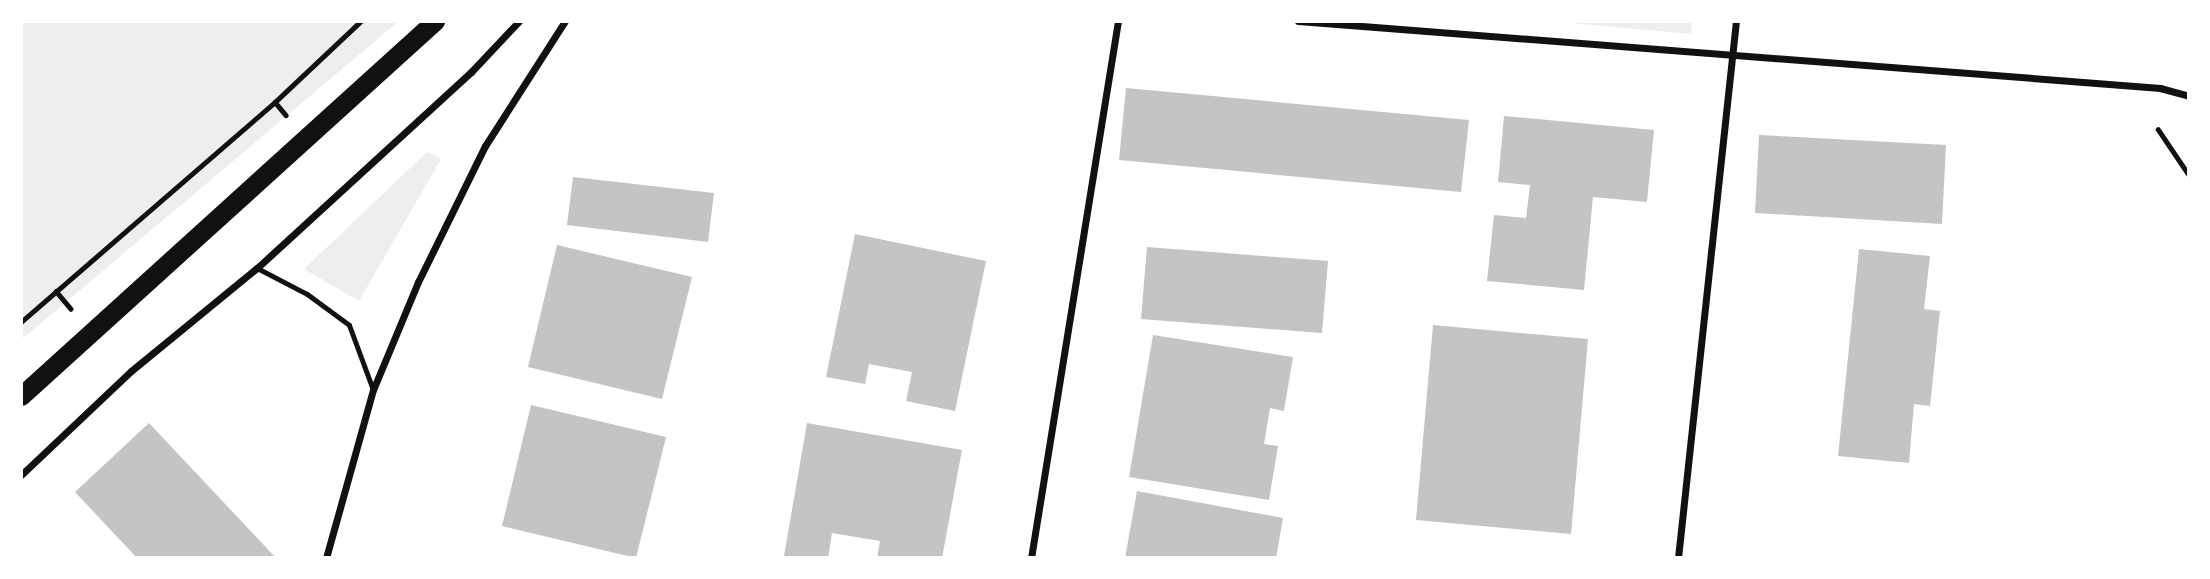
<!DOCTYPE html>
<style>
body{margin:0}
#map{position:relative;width:2210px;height:579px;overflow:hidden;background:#fff;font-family:"PT Sans Narrow",sans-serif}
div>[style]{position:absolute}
.green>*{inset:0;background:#eee}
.building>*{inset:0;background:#c4c4c4}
.path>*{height:4.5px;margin:-2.25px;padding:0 2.25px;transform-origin:2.25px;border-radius:2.25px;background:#111}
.service>*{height:5px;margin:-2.5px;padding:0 2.5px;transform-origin:2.5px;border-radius:2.5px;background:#111}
.minor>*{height:7px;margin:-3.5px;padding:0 3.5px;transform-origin:3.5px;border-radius:3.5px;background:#111}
.trunk>*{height:19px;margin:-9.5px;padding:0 9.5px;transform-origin:9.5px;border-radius:9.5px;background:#111}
span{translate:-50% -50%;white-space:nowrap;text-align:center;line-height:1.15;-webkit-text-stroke:5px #fff;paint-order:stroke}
.frame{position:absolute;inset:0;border:23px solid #fff;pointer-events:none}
</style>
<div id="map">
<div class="green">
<i style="clip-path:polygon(21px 21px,399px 21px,21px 340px)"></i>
<i style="clip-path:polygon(1547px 21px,1692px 21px,1691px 34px)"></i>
<i style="clip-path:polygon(427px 152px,441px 159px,359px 301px,304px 269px)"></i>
</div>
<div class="building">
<i style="clip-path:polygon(1126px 88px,1469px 120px,1461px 192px,1119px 160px)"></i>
<i style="clip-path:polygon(1504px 116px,1654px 130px,1647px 202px,1593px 197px,1584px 290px,1487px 281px,1494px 215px,1526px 218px,1530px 185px,1498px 182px)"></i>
<i style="clip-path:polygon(1759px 135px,1946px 145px,1942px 224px,1755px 213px)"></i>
<i style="clip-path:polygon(573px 177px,714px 193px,708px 242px,567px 225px)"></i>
<i style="clip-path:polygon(855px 234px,986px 261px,955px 411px,906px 401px,912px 372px,869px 364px,865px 384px,826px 377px)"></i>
<i style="clip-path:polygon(557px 245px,692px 277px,662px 399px,528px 367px)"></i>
<i style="clip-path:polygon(1147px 247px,1328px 261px,1322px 333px,1141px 319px)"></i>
<i style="clip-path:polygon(1859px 249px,1930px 256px,1924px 309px,1940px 311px,1930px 406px,1914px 404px,1909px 463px,1838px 456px)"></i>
<i style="clip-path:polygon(1433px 325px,1588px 339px,1571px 534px,1416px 520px)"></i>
<i style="clip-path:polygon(1153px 335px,1293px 357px,1284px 411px,1270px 408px,1264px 444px,1278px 446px,1269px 500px,1129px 477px)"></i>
<i style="clip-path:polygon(531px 405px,666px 437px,636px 558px,502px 526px)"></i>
<i style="clip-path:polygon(149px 423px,276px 558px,137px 558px,75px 492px)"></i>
<i style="clip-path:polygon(807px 423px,962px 450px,942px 558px,877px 558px,880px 541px,832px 533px,828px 558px,784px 556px)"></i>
<i style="clip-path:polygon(1137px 491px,1283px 518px,1276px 558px,1125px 558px)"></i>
</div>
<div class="path">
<i style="left:275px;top:102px;width:17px;rotate:50deg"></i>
<i style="left:2158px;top:129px;width:55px;rotate:56deg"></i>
<i style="left:56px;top:291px;width:23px;rotate:50deg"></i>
<i style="left:21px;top:322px;width:336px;rotate:-40.9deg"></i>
<i style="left:275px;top:102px;width:118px;rotate:-43.3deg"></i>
</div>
<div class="service">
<i style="left:257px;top:268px;width:56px;rotate:27.5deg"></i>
<i style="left:307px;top:294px;width:52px;rotate:36.4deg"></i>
<i style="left:349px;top:325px;width:69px;rotate:69.7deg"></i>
</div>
<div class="minor">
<i style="left:1298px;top:21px;width:865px;rotate:4.44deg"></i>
<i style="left:2160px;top:88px;width:30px;rotate:15deg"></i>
<i style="left:21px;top:475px;width:151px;rotate:-43.4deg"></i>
<i style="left:131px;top:371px;width:163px;rotate:-39.3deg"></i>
<i style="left:257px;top:268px;width:290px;rotate:-42.5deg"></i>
<i style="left:471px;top:72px;width:70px;rotate:-46.7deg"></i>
<i style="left:326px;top:558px;width:174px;rotate:-74.4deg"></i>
<i style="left:373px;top:390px;width:117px;rotate:-67.4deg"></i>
<i style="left:418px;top:282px;width:152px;rotate:-63.8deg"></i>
<i style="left:485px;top:146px;width:148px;rotate:-57.4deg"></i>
<i style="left:1031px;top:558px;width:544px;rotate:-80.8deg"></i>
<i style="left:1678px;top:558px;width:540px;rotate:-83.84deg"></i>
</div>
<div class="trunk">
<i style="left:21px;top:396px;width:559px;rotate:-42.17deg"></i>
</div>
<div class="frame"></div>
</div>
